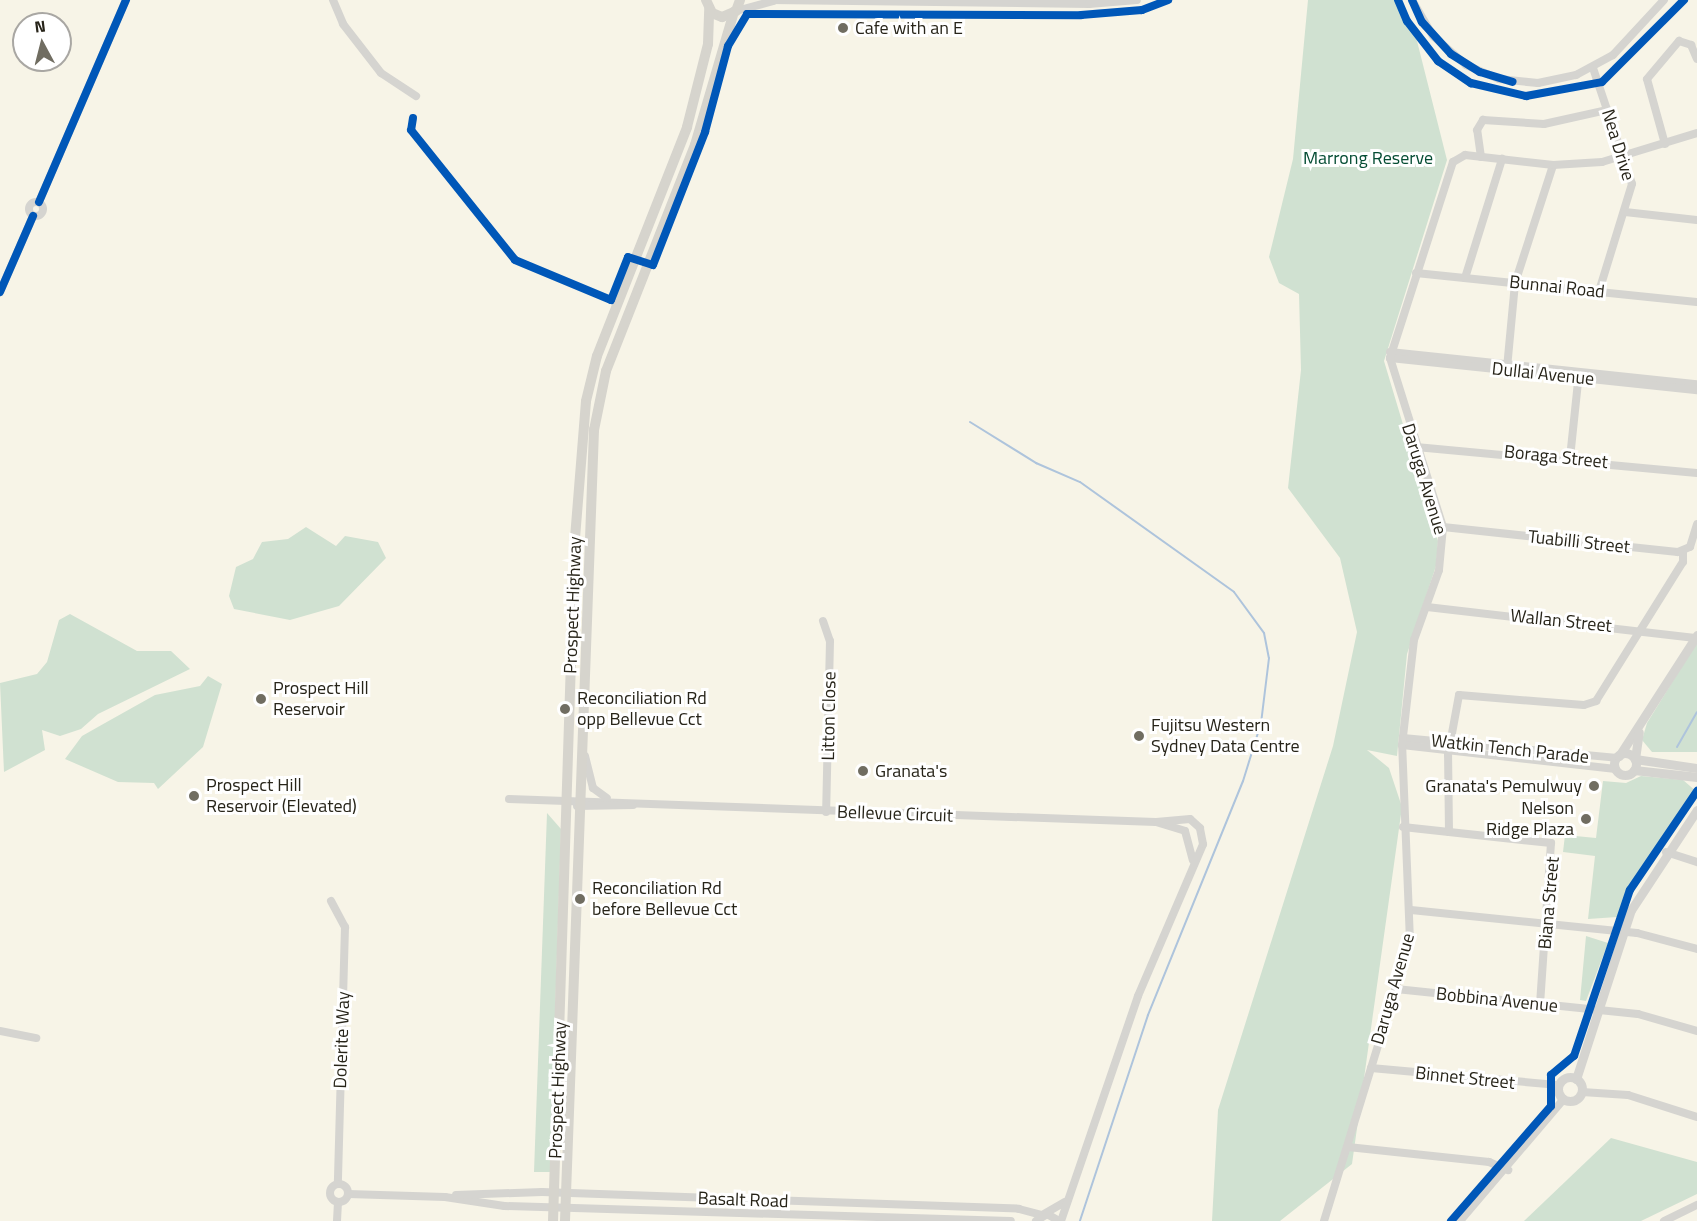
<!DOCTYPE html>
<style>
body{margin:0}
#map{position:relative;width:1697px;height:1221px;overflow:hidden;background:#f7f4e7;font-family:"Titillium Web",sans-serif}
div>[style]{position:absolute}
.green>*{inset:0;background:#d0e1d1}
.stream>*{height:2px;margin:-1px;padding:0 1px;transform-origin:1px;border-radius:1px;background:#aec4dc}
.minor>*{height:8px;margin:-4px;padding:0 4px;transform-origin:4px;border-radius:4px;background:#d5d4d0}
.minor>.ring{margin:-4px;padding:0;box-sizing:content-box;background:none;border:8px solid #d5d4d0;border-radius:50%}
.tertiary>*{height:9px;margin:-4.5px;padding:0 4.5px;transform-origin:4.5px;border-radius:4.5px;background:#d5d4d0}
.tertiary>.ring{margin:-4.5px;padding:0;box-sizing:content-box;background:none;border:9px solid #d5d4d0;border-radius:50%}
.secondary>*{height:10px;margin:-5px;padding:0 5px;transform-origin:5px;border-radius:5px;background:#d6d4cd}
.cycleway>*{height:8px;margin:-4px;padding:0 4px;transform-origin:4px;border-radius:4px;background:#0057b8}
.dots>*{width:16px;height:16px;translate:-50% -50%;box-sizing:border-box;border:3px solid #fff;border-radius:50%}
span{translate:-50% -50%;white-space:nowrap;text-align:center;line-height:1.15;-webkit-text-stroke:6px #fff;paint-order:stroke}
.poi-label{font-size:18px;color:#272419}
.left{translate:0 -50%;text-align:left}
.right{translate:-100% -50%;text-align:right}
.street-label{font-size:18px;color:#272419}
.park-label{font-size:18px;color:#044c33}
.north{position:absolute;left:12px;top:12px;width:60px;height:60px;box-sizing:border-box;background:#fff;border:2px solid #a9a7a3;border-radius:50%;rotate:353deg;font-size:16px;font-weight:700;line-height:24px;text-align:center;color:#272419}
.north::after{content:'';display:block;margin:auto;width:21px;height:27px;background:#706d61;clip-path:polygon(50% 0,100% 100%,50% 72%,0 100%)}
</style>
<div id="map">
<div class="green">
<i style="clip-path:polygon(1308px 0,1396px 0,1417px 41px,1447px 160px,1384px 361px,1438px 541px,1436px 566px,1407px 654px,1397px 756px,1367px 750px,1389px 768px,1402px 807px,1352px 1164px,1280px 1221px,1212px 1221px,1218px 1110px,1333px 746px,1357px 632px,1340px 558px,1288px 488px,1301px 370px,1299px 294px,1279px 283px,1269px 257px,1293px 159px)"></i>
<i style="clip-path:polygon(306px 527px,336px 546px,345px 536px,378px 542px,386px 558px,339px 606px,290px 620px,234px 609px,229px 596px,236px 567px,253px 559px,262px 542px,288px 539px)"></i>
<i style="clip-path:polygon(70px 614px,137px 651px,171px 651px,190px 669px,98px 714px,81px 729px,60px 736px,42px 730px,45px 750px,4px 772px,0 683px,37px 674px,47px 662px,59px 620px)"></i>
<i style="clip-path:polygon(1697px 642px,1697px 752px,1652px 752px,1642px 740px,1647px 723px)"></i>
<i style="clip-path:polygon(208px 676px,222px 684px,203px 747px,158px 789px,154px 783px,118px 782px,65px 759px,82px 736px,105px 723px,155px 695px,200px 686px)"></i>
<i style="clip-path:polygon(1641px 776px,1683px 780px,1697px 792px,1642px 868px,1617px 917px,1588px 919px,1595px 856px,1563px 852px,1565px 835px,1596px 838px,1603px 781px,1626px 783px)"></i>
<i style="clip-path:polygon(547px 813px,561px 829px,550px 1172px,534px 1172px)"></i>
<i style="clip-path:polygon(1586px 936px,1608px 943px,1586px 1001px,1580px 1000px)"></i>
<i style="clip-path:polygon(1611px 1138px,1697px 1162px,1697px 1194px,1641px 1221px,1524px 1221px)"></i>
</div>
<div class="stream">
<i style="left:970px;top:422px;width:78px;rotate:31.8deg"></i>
<i style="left:1036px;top:463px;width:48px;rotate:23.4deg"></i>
<i style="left:1080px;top:482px;width:189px;rotate:35.5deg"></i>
<i style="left:1234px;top:592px;width:51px;rotate:53.8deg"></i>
<i style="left:1264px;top:633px;width:25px;rotate:79deg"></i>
<i style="left:1269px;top:658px;width:65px;rotate:97deg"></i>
<i style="left:1261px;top:723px;width:61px;rotate:107.2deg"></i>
<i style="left:1243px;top:781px;width:253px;rotate:112.1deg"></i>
<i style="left:1148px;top:1015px;width:217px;rotate:108.3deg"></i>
<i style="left:1677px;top:747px;width:40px;rotate:-60.3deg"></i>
</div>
<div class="minor">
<i style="left:333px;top:0;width:26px;rotate:67deg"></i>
<i style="left:343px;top:24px;width:62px;rotate:52.2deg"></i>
<i style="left:381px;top:73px;width:42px;rotate:33.3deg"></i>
<i style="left:770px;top:0;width:319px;rotate:0.7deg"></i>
<i style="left:1089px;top:4px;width:48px;rotate:-4.8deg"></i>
<i style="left:1412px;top:0;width:42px;rotate:59.7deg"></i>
<i style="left:1433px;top:36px;width:44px;rotate:41.3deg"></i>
<i style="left:1466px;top:65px;width:36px;rotate:23deg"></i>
<i style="left:1499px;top:79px;width:39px;rotate:6deg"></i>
<i style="left:1538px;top:83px;width:39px;rotate:-12deg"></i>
<i style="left:1576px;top:75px;width:42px;rotate:-28.4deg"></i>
<i style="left:1613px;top:55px;width:75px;rotate:-47.2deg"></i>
<i style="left:736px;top:11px;width:38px;rotate:-15deg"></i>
<i style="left:1593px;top:68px;width:122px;rotate:71.4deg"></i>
<i style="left:1632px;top:184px;width:112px;rotate:107.1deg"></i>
<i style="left:1665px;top:144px;width:67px;rotate:-105.5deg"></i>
<i style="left:1647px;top:79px;width:50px;rotate:-49.9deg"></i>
<i style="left:1679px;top:41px;width:13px;rotate:18deg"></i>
<i style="left:1691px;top:45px;width:15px;rotate:67deg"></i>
<i style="left:1481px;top:157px;width:27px;rotate:-98deg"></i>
<i style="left:1477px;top:130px;width:12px;rotate:-59deg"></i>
<i style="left:1483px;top:120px;width:61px;rotate:3.8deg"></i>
<i style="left:1544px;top:124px;width:65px;rotate:-12.5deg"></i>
<i class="ring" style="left:29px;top:202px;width:6px;height:6px"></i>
<i style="left:39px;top:202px;width:220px;rotate:-66.7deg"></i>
<i style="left:1625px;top:212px;width:72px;rotate:6.3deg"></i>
<i style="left:1416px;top:273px;width:282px;rotate:5.9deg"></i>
<i style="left:1465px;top:278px;width:125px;rotate:-72.7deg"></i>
<i style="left:0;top:292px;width:83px;rotate:-66.5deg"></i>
<i style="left:1390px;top:352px;width:309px;rotate:6deg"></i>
<i style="left:1390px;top:358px;width:309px;rotate:6deg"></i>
<i style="left:1507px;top:368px;width:85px;rotate:-84.6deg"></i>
<i style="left:1515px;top:283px;width:124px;rotate:-72.1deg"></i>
<i style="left:1416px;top:447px;width:282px;rotate:5.3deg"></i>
<i style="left:1570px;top:458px;width:85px;rotate:-84deg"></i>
<i style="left:1443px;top:527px;width:236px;rotate:6.1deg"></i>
<i style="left:1678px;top:552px;width:13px;rotate:-23deg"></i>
<i style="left:1690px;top:547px;width:24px;rotate:-73deg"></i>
<i style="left:1427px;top:607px;width:270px;rotate:6.6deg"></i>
<i style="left:823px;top:621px;width:21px;rotate:71deg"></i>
<i style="left:830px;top:641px;width:171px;rotate:91.3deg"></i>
<i style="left:1403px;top:738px;width:215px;rotate:5.3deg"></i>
<i style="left:1402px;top:745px;width:215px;rotate:6.4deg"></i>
<i style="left:585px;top:756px;width:33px;rotate:76deg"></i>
<i style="left:593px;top:788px;width:17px;rotate:36deg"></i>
<i style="left:509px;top:799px;width:647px;rotate:2.04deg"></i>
<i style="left:1156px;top:822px;width:30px;rotate:17deg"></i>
<i style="left:1185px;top:831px;width:30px;rotate:75deg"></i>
<i style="left:577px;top:806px;width:56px;rotate:-1deg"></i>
<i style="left:1403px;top:827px;width:149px;rotate:6.2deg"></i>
<i style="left:1551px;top:843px;width:161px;rotate:93.9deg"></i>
<i style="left:1449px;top:832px;width:77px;rotate:-90.7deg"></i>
<i style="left:1448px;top:755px;width:61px;rotate:-79.6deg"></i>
<i style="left:1459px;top:695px;width:125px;rotate:4.6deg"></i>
<i style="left:1584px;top:705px;width:13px;rotate:-18deg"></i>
<i style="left:1596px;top:701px;width:164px;rotate:-58deg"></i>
<i style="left:1683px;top:562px;width:10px;rotate:-90deg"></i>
<i style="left:1666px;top:852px;width:33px;rotate:18deg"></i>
<i style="left:331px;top:901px;width:30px;rotate:62deg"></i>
<i style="left:345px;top:927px;width:256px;rotate:91.6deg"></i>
<i style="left:1411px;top:910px;width:227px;rotate:5.8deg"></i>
<i style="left:1637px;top:933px;width:62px;rotate:14.9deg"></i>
<i style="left:1396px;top:989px;width:243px;rotate:5.9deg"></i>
<i style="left:1638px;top:1014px;width:61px;rotate:16.1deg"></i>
<i style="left:0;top:1031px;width:37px;rotate:11deg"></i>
<i style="left:1371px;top:1068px;width:189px;rotate:5.2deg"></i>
<i style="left:1582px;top:1092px;width:46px;rotate:3.7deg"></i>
<i style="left:1628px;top:1095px;width:72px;rotate:17.7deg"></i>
<i style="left:1348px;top:1147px;width:142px;rotate:6.1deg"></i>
<i style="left:1489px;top:1162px;width:21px;rotate:23deg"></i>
<i class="ring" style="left:330px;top:1184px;width:10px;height:10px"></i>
<i style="left:348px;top:1194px;width:97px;rotate:1.8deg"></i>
<i style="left:445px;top:1197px;width:60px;rotate:8.7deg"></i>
<i style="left:504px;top:1206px;width:507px;rotate:1.69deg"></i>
<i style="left:456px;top:1195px;width:86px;rotate:-2deg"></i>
<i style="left:542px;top:1192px;width:477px;rotate:2deg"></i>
<i style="left:1019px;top:1209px;width:24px;rotate:15deg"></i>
<i style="left:1044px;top:1214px;width:24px;rotate:-30deg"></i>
<i style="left:337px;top:1221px;width:19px;rotate:-87deg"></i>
<i style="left:1036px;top:1221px;width:13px;rotate:-32deg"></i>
<i style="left:1047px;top:1214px;width:14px;rotate:30deg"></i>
<i style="left:1061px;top:1221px;width:238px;rotate:-71.1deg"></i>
<i style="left:1138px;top:996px;width:165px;rotate:-66.8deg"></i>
<i style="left:1203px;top:844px;width:16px;rotate:-101deg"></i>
<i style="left:1200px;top:828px;width:13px;rotate:-138deg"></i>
<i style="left:1190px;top:819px;width:34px;rotate:175deg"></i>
<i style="left:1324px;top:1221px;width:293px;rotate:-72.9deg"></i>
<i style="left:1410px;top:941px;width:196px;rotate:-92.3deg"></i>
<i style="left:1402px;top:745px;width:106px;rotate:-83.5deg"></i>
<i style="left:1414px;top:640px;width:74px;rotate:-70.3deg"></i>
<i style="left:1439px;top:570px;width:43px;rotate:-84.7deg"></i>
<i style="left:1443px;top:527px;width:177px;rotate:-107.4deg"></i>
<i style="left:1390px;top:358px;width:206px;rotate:-72.2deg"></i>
<i style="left:1453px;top:162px;width:14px;rotate:-30deg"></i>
<i style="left:1465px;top:155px;width:89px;rotate:6.5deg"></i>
<i style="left:1553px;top:165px;width:49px;rotate:-3.5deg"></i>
<i style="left:1602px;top:162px;width:99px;rotate:-17deg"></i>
<i style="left:1460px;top:1221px;width:160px;rotate:-49.6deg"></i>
<i style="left:1664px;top:1221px;width:37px;rotate:-26deg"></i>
</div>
<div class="tertiary">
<i class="ring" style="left:1614px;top:753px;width:13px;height:13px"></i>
<i style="left:1619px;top:756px;width:144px;rotate:-57.2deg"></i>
<i style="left:1635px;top:759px;width:63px;rotate:8.3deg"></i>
<i style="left:1635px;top:759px;width:27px;rotate:-82deg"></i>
<i style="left:1634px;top:770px;width:63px;rotate:6.3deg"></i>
<i class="ring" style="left:1558px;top:1077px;width:15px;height:15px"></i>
<i style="left:1576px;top:1079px;width:178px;rotate:-72deg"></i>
<i style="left:1631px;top:910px;width:120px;rotate:-56.6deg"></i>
</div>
<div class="secondary">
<i style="left:706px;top:0;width:14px;rotate:65deg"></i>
<i style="left:712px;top:13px;width:11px;rotate:22deg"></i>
<i style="left:722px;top:17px;width:15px;rotate:-23deg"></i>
<i style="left:736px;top:11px;width:12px;rotate:-70deg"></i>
<i style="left:553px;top:1221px;width:683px;rotate:-88.16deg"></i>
<i style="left:575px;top:538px;width:137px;rotate:-85.4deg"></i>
<i style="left:586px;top:401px;width:46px;rotate:-76.3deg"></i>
<i style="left:597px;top:356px;width:246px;rotate:-68.5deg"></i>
<i style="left:687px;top:127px;width:86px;rotate:-75.8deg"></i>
<i style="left:708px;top:44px;width:35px;rotate:-88deg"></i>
<i style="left:565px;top:1221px;width:792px;rotate:-87.9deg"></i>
<i style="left:594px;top:430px;width:60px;rotate:-78.5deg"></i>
<i style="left:606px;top:371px;width:243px;rotate:-68.5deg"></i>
<i style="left:695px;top:145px;width:139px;rotate:-73.7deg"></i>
</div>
<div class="cycleway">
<i style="left:1398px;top:0;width:23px;rotate:67deg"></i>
<i style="left:1407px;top:21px;width:51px;rotate:52.2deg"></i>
<i style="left:1438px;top:61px;width:40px;rotate:34deg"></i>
<i style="left:1471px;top:83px;width:57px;rotate:13.3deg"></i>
<i style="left:1526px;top:96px;width:77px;rotate:-10.4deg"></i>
<i style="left:1602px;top:82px;width:116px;rotate:-45deg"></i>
<i style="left:1412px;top:0;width:24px;rotate:66deg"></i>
<i style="left:1422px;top:22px;width:43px;rotate:47.8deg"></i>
<i style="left:1451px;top:54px;width:34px;rotate:32deg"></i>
<i style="left:1480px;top:72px;width:34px;rotate:17deg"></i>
<i style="left:413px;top:118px;width:12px;rotate:99deg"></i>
<i style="left:411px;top:130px;width:166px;rotate:51.3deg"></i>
<i style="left:515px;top:260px;width:104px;rotate:22.6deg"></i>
<i style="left:611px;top:300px;width:46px;rotate:-68.4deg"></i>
<i style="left:628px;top:257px;width:26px;rotate:18deg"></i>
<i style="left:653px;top:265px;width:143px;rotate:-68.6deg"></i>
<i style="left:705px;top:132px;width:89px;rotate:-75deg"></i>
<i style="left:728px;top:46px;width:37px;rotate:-59deg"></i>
<i style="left:747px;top:14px;width:334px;rotate:0.2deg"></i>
<i style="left:1081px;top:15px;width:61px;rotate:-4.7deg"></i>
<i style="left:1142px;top:10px;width:28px;rotate:-21deg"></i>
<i style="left:39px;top:202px;width:220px;rotate:-66.7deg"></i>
<i style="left:0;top:292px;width:83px;rotate:-66.5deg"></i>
<i style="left:1451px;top:1221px;width:152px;rotate:-49deg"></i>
<i style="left:1551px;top:1106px;width:31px;rotate:-90deg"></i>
<i style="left:1551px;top:1075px;width:30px;rotate:-40deg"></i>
<i style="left:1574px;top:1056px;width:175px;rotate:-71.4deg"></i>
<i style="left:1630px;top:890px;width:120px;rotate:-55.9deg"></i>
</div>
<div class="dots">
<i style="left:843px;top:28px;background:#706d61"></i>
<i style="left:261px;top:699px;background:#706d61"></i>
<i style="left:565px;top:709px;background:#706d61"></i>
<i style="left:1139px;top:736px;background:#706d61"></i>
<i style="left:863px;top:771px;background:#706d61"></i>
<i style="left:1594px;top:786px;background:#706d61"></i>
<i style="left:194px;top:796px;background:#706d61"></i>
<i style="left:1586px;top:819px;background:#706d61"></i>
<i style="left:580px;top:899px;background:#706d61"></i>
</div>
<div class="poi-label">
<span class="left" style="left:855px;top:28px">Cafe with an E</span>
<span class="left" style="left:273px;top:699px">Prospect Hill<br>Reservoir</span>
<span class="left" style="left:577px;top:709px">Reconciliation Rd<br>opp Bellevue Cct</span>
<span class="left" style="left:1151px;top:736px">Fujitsu Western<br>Sydney Data Centre</span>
<span class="left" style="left:875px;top:771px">Granata's</span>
<span class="left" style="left:206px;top:796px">Prospect Hill<br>Reservoir (Elevated)</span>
<span class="right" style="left:1582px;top:786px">Granata's Pemulwuy</span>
<span class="right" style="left:1574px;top:819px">Nelson<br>Ridge Plaza</span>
<span class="left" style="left:592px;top:899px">Reconciliation Rd<br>before Bellevue Cct</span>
</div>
<div class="street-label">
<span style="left:1618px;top:145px;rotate:73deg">Nea Drive</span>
<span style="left:1557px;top:287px;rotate:6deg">Bunnai Road</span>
<span style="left:1543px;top:374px;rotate:6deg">Dullai Avenue</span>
<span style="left:1556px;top:457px;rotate:6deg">Boraga Street</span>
<span style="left:1424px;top:479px;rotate:73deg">Daruga Avenue</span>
<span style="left:1579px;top:542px;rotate:6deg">Tuabilli Street</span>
<span style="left:573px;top:605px;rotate:-88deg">Prospect Highway</span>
<span style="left:1561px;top:621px;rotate:6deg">Wallan Street</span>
<span style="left:829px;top:716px;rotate:-89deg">Litton Close</span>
<span style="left:1510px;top:749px;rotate:6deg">Watkin Tench Parade</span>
<span style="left:895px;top:814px;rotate:2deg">Bellevue Circuit</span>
<span style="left:1549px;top:903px;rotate:-85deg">Biana Street</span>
<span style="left:1393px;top:989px;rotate:-74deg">Daruga Avenue</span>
<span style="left:1497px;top:1000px;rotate:6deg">Bobbina Avenue</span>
<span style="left:342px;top:1040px;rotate:-88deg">Dolerite Way</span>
<span style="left:1465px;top:1078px;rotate:6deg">Binnet Street</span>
<span style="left:558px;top:1090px;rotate:-88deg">Prospect Highway</span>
<span style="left:743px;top:1200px;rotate:2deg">Basalt Road</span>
</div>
<div class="park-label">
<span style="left:1368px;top:158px">Marrong Reserve</span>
</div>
<div class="north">N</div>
</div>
